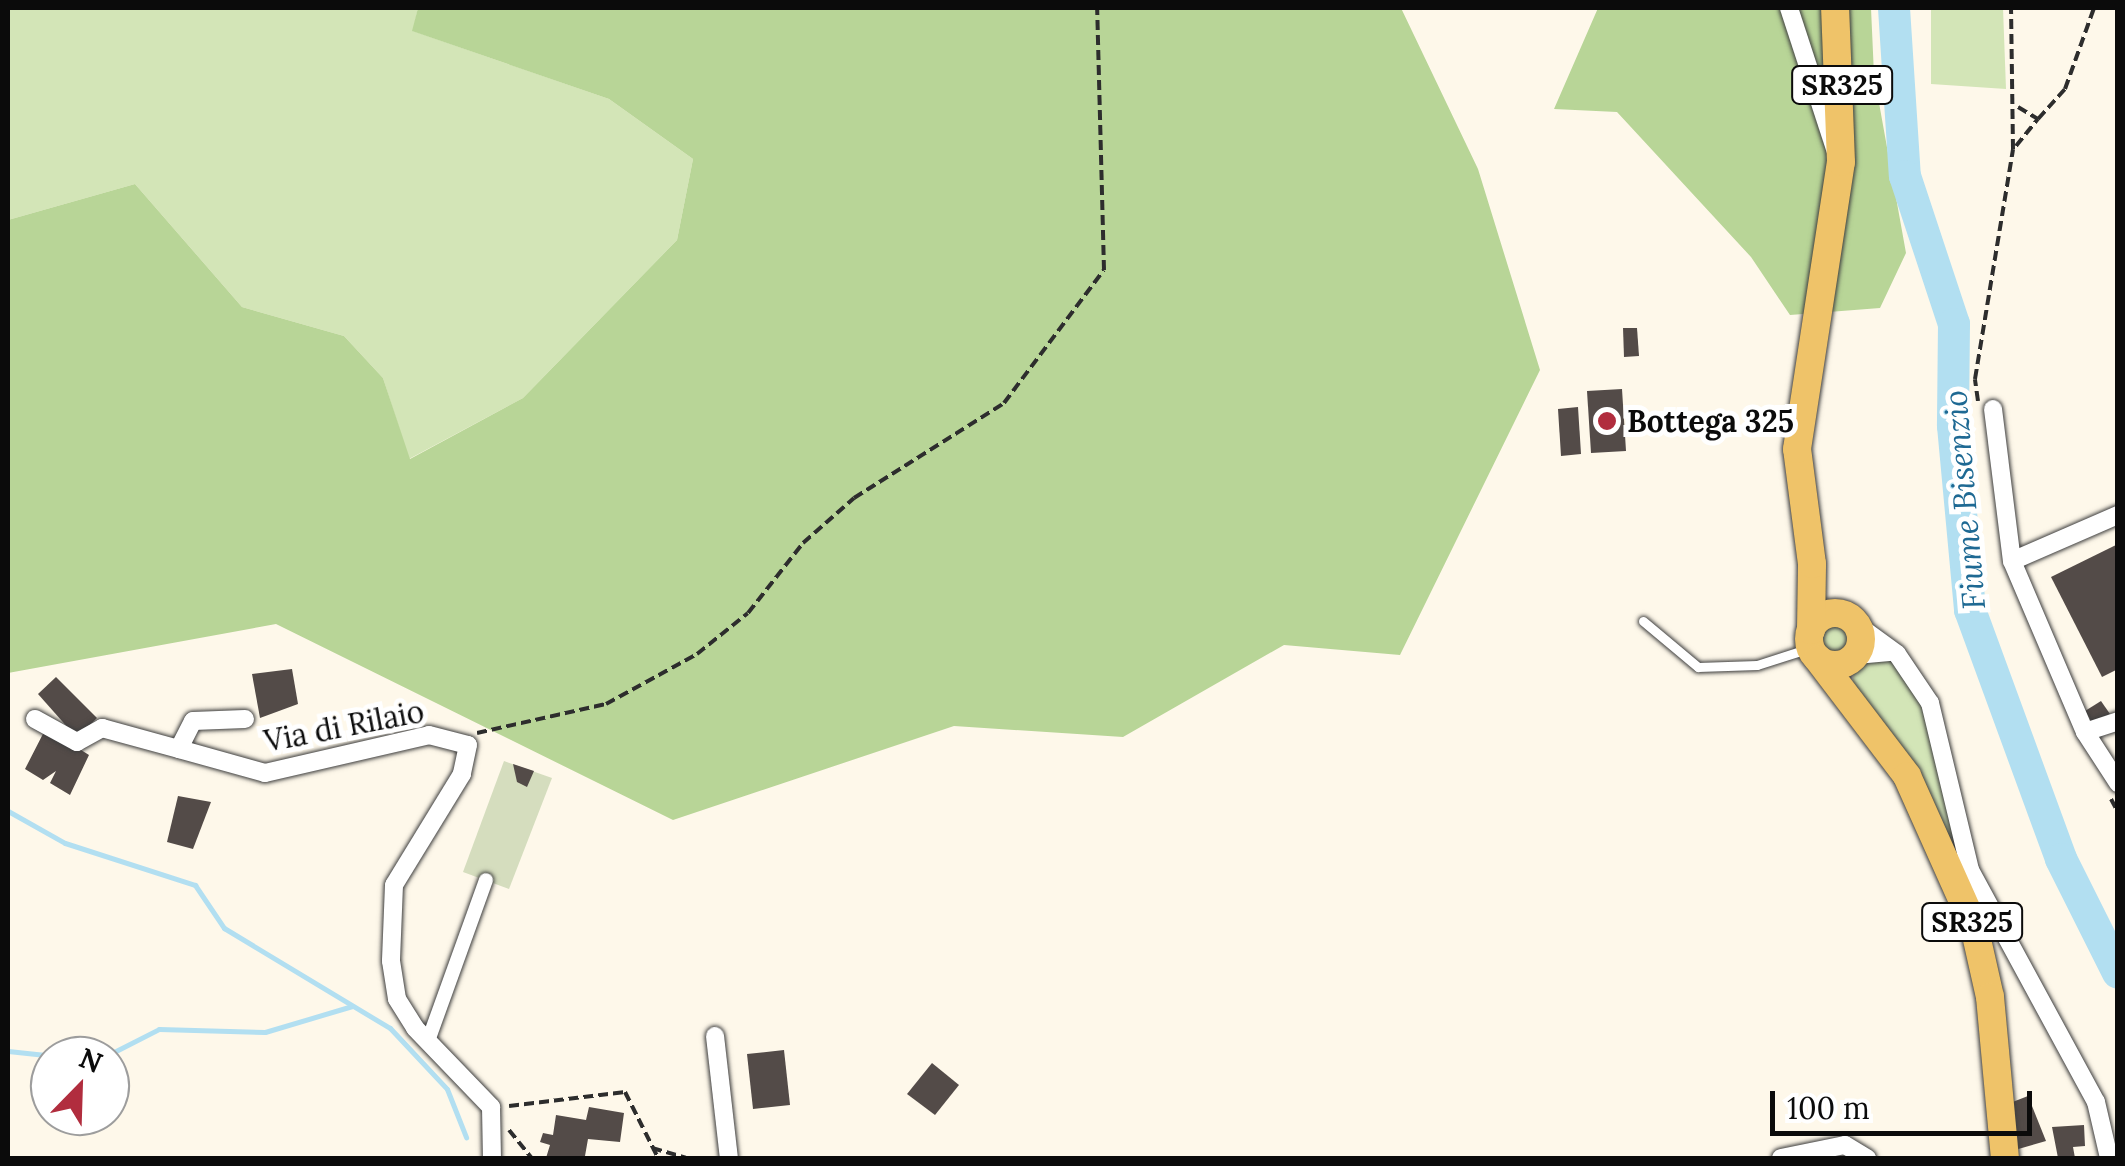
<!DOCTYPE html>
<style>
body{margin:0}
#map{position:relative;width:2125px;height:1166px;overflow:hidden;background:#fef8ea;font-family:Lora,serif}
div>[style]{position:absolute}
.green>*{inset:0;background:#d3e5b7}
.round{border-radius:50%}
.forest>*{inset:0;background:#b8d597}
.cemetery>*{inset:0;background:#d5ddbe}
.stream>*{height:5px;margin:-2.5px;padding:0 2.5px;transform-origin:2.5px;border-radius:2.5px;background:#b2dff1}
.river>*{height:32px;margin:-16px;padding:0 16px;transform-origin:16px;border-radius:16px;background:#b2dff1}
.building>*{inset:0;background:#534b48}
.path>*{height:4px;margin-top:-2px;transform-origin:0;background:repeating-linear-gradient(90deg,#2d2d2d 0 10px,transparent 0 15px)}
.roads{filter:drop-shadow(0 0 2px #3e3e3e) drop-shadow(0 0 2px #3e3e3e)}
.service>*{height:9px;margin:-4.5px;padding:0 4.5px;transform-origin:4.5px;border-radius:4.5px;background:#fff}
.pedestrian>*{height:14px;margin:-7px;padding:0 7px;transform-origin:7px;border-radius:7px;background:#fff}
.minor>*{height:18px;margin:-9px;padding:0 9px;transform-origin:9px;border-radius:9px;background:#fff}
.primary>*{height:28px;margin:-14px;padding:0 14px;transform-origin:14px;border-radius:14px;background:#efc369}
.primary>.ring{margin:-14px;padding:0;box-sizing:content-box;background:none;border:28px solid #efc369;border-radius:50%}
.dots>*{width:28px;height:28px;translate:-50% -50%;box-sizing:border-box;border:5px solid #fff;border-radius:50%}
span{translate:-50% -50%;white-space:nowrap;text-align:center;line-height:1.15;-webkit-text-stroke:10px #fff;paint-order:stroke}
.shield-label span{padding:2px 8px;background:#fff;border:2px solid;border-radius:8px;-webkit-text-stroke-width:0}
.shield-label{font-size:28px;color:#0b0b0b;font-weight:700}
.poi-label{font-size:30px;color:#0b0b0b;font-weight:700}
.left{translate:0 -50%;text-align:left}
.street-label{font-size:30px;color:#0b0b0b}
.water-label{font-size:32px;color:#1e6993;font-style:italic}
.frame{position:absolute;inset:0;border:10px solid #0b0b0b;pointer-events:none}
.north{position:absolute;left:30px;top:1036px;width:100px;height:100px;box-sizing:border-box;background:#fff;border:2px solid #9d9d9d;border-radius:50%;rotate:23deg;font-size:28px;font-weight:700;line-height:40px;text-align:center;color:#0b0b0b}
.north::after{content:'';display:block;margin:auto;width:35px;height:45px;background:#b12d3e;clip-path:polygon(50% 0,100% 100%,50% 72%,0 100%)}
.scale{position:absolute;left:1770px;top:1091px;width:262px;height:45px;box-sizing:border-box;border:5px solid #0b0b0b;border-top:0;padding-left:12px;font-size:30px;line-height:35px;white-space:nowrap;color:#0b0b0b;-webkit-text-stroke:8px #fff;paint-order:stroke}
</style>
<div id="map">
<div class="green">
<i style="clip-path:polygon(8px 8px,418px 8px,413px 31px,609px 99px,693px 159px,677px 240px,523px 398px,409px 459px,383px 378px,344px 336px,242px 307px,135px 184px,8px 220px)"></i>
<i style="clip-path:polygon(1931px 8px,2003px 8px,2006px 89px,1931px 84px)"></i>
<i class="round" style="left:1813px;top:616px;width:46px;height:46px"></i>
<i style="clip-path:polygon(1896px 657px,1927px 704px,1968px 871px,1955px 876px,1853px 684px,1854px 660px)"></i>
</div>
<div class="forest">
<i style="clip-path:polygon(418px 8px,1401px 8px,1478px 169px,1540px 370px,1400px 655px,1284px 645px,1123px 737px,954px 726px,673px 820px,276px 624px,8px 673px,8px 220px,135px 184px,242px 307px,344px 336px,383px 378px,410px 459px,523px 398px,677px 240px,693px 159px,609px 99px,412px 31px)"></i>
<i style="clip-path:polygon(1598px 8px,1871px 8px,1874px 75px,1906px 253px,1880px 308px,1790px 315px,1751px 257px,1617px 112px,1554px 109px)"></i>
</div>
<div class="cemetery">
<i style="clip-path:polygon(504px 761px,552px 778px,509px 889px,463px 872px)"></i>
</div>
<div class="stream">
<i style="left:8px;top:811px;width:65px;rotate:29.3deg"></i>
<i style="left:65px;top:843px;width:137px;rotate:17.9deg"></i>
<i style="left:195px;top:885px;width:52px;rotate:56deg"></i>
<i style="left:224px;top:928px;width:194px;rotate:31.1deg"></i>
<i style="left:390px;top:1028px;width:83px;rotate:46.9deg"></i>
<i style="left:447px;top:1089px;width:52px;rotate:68.4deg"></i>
<i style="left:8px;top:1051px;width:47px;rotate:6.1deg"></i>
<i style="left:80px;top:1056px;width:28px;rotate:-2deg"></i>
<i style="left:108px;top:1055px;width:57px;rotate:-27deg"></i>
<i style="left:159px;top:1029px;width:106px;rotate:1.6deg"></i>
<i style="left:265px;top:1032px;width:91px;rotate:-16.6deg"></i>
</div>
<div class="river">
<i style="left:1894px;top:8px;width:168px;rotate:86.3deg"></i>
<i style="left:1905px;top:176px;width:156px;rotate:71.7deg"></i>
<i style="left:1954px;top:324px;width:102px;rotate:90.6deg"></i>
<i style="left:1953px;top:426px;width:185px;rotate:84.7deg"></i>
<i style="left:1970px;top:610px;width:265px;rotate:69.9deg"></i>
<i style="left:2061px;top:859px;width:127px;rotate:63.4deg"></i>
</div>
<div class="building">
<i style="clip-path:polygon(1623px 328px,1637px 328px,1639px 356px,1624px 357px)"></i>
<i style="clip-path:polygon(1622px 389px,1626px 451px,1591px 453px,1587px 391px)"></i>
<i style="clip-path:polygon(1578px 407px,1581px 454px,1561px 456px,1558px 409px)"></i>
<i style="clip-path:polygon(2118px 544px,2118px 669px,2102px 677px,2051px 577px)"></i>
<i style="clip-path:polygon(292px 669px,298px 704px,260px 718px,252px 674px)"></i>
<i style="clip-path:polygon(56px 677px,97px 718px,77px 738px,38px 694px)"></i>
<i style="clip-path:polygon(2101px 701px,2110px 714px,2093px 724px,2085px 711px)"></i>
<i style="clip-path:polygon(46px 728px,89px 755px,70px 795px,50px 783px,56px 771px,43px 780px,25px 769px)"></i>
<i style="clip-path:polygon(513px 764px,534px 771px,527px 787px,517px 782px)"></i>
<i style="clip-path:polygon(178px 796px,211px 802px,193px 849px,167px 842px)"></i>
<i style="clip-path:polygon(784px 1050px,790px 1105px,753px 1109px,747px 1054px)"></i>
<i style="clip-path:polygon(932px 1063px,959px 1085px,935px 1115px,907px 1094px)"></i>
<i style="clip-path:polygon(2028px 1096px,2046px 1141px,2008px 1152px,2010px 1103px)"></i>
<i style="clip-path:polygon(589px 1107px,624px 1113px,620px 1142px,588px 1139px,585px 1156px,546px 1158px,550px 1145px,540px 1142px,543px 1133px,553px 1135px,556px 1115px,586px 1120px)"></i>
<i style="clip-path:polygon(2084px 1125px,2085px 1146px,2073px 1147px,2075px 1158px,2058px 1158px,2052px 1127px)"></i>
</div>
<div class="path">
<i style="left:2018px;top:107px;width:23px;rotate:31deg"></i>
<i style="left:2038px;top:119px;width:40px;rotate:-48deg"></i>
<i style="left:2065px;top:89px;width:86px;rotate:-70.3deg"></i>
<i style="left:2016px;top:146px;width:35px;rotate:-51deg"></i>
<i style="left:1978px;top:401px;width:22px;rotate:-98deg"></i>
<i style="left:1975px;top:379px;width:233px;rotate:-80.6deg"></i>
<i style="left:2013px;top:149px;width:141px;rotate:-90.8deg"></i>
<i style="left:477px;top:733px;width:132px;rotate:-12.7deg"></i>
<i style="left:606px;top:704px;width:104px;rotate:-28.8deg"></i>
<i style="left:697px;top:654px;width:65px;rotate:-38.8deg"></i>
<i style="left:748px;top:613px;width:89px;rotate:-51.8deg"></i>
<i style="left:803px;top:543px;width:68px;rotate:-41.4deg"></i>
<i style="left:854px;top:498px;width:178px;rotate:-32.3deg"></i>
<i style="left:1004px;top:403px;width:166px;rotate:-53.1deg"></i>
<i style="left:1104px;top:270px;width:262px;rotate:-91.5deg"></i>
<i style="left:2111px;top:799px;width:15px;rotate:62deg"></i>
<i style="left:509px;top:1106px;width:117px;rotate:-6.9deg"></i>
<i style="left:625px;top:1092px;width:74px;rotate:63.4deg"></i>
<i style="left:509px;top:1130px;width:36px;rotate:51deg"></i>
<i style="left:652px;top:1148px;width:35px;rotate:16deg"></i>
</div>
<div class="roads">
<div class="service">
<i style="left:1643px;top:621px;width:72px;rotate:39.9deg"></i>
<i style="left:1698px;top:667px;width:59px;rotate:-1.9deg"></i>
<i style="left:1757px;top:665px;width:56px;rotate:-17.8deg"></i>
</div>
<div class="pedestrian">
<i style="left:428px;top:1041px;width:171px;rotate:-70.2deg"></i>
</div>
<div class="minor">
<i style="left:1789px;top:8px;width:151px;rotate:71.9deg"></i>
<i style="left:1993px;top:409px;width:153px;rotate:82.9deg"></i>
<i style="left:2012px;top:561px;width:186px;rotate:66.9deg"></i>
<i style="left:2085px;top:732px;width:61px;rotate:57.1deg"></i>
<i style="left:2012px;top:561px;width:116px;rotate:-23.5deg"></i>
<i style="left:1856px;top:624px;width:51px;rotate:36.2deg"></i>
<i style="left:1897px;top:654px;width:59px;rotate:56deg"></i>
<i style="left:1930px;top:703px;width:172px;rotate:76.5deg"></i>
<i style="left:1970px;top:870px;width:264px;rotate:61.5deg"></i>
<i style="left:2096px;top:1102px;width:57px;rotate:76.9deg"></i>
<i style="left:1856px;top:655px;width:36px;rotate:-5deg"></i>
<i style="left:35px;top:719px;width:48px;rotate:28.7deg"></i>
<i style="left:77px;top:742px;width:29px;rotate:-29deg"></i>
<i style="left:102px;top:728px;width:80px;rotate:15.3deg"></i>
<i style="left:245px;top:719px;width:52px;rotate:177.8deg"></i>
<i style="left:193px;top:721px;width:31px;rotate:117deg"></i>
<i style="left:179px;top:749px;width:89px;rotate:15.6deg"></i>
<i style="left:265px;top:773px;width:168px;rotate:-13deg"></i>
<i style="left:429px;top:735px;width:40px;rotate:14.4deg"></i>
<i style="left:468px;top:745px;width:30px;rotate:102deg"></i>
<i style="left:462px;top:774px;width:130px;rotate:121.5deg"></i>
<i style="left:394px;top:885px;width:76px;rotate:92.3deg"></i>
<i style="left:391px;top:961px;width:38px;rotate:81deg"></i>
<i style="left:397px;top:999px;width:34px;rotate:58deg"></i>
<i style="left:415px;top:1028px;width:110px;rotate:46.1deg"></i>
<i style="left:491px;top:1107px;width:51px;rotate:88.9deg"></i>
<i style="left:2085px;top:732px;width:35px;rotate:-18deg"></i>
<i style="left:715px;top:1036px;width:123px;rotate:83.5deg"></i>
<i style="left:1781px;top:1158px;width:65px;rotate:-11.5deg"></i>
<i style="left:1845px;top:1145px;width:26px;rotate:31deg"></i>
</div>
<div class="primary">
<i class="ring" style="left:1809px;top:613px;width:24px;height:24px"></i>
<i style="left:1811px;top:630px;width:66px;rotate:-89.1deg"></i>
<i style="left:1812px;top:564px;width:116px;rotate:-97.4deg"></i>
<i style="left:1797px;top:449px;width:290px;rotate:-81.3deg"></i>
<i style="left:1841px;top:162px;width:154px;rotate:-92.2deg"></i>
<i style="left:1818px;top:659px;width:147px;rotate:52.7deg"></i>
<i style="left:1907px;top:776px;width:164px;rotate:65.9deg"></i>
<i style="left:1974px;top:926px;width:73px;rotate:77.3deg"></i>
<i style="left:1990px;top:997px;width:162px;rotate:84.7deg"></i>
</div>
</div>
<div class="dots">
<i style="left:1607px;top:421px;background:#b12d3e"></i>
</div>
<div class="shield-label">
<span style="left:1842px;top:85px">SR325</span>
<span style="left:1972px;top:922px">SR325</span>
</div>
<div class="poi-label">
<span class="left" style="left:1627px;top:421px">Bottega 325</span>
</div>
<div class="street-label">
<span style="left:344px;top:726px;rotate:-11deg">Via di Rilaio</span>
</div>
<div class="water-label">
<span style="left:1965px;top:500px;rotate:-95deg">Fiume Bisenzio</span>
</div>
<div class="frame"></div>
<div class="north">N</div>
<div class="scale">100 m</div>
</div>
